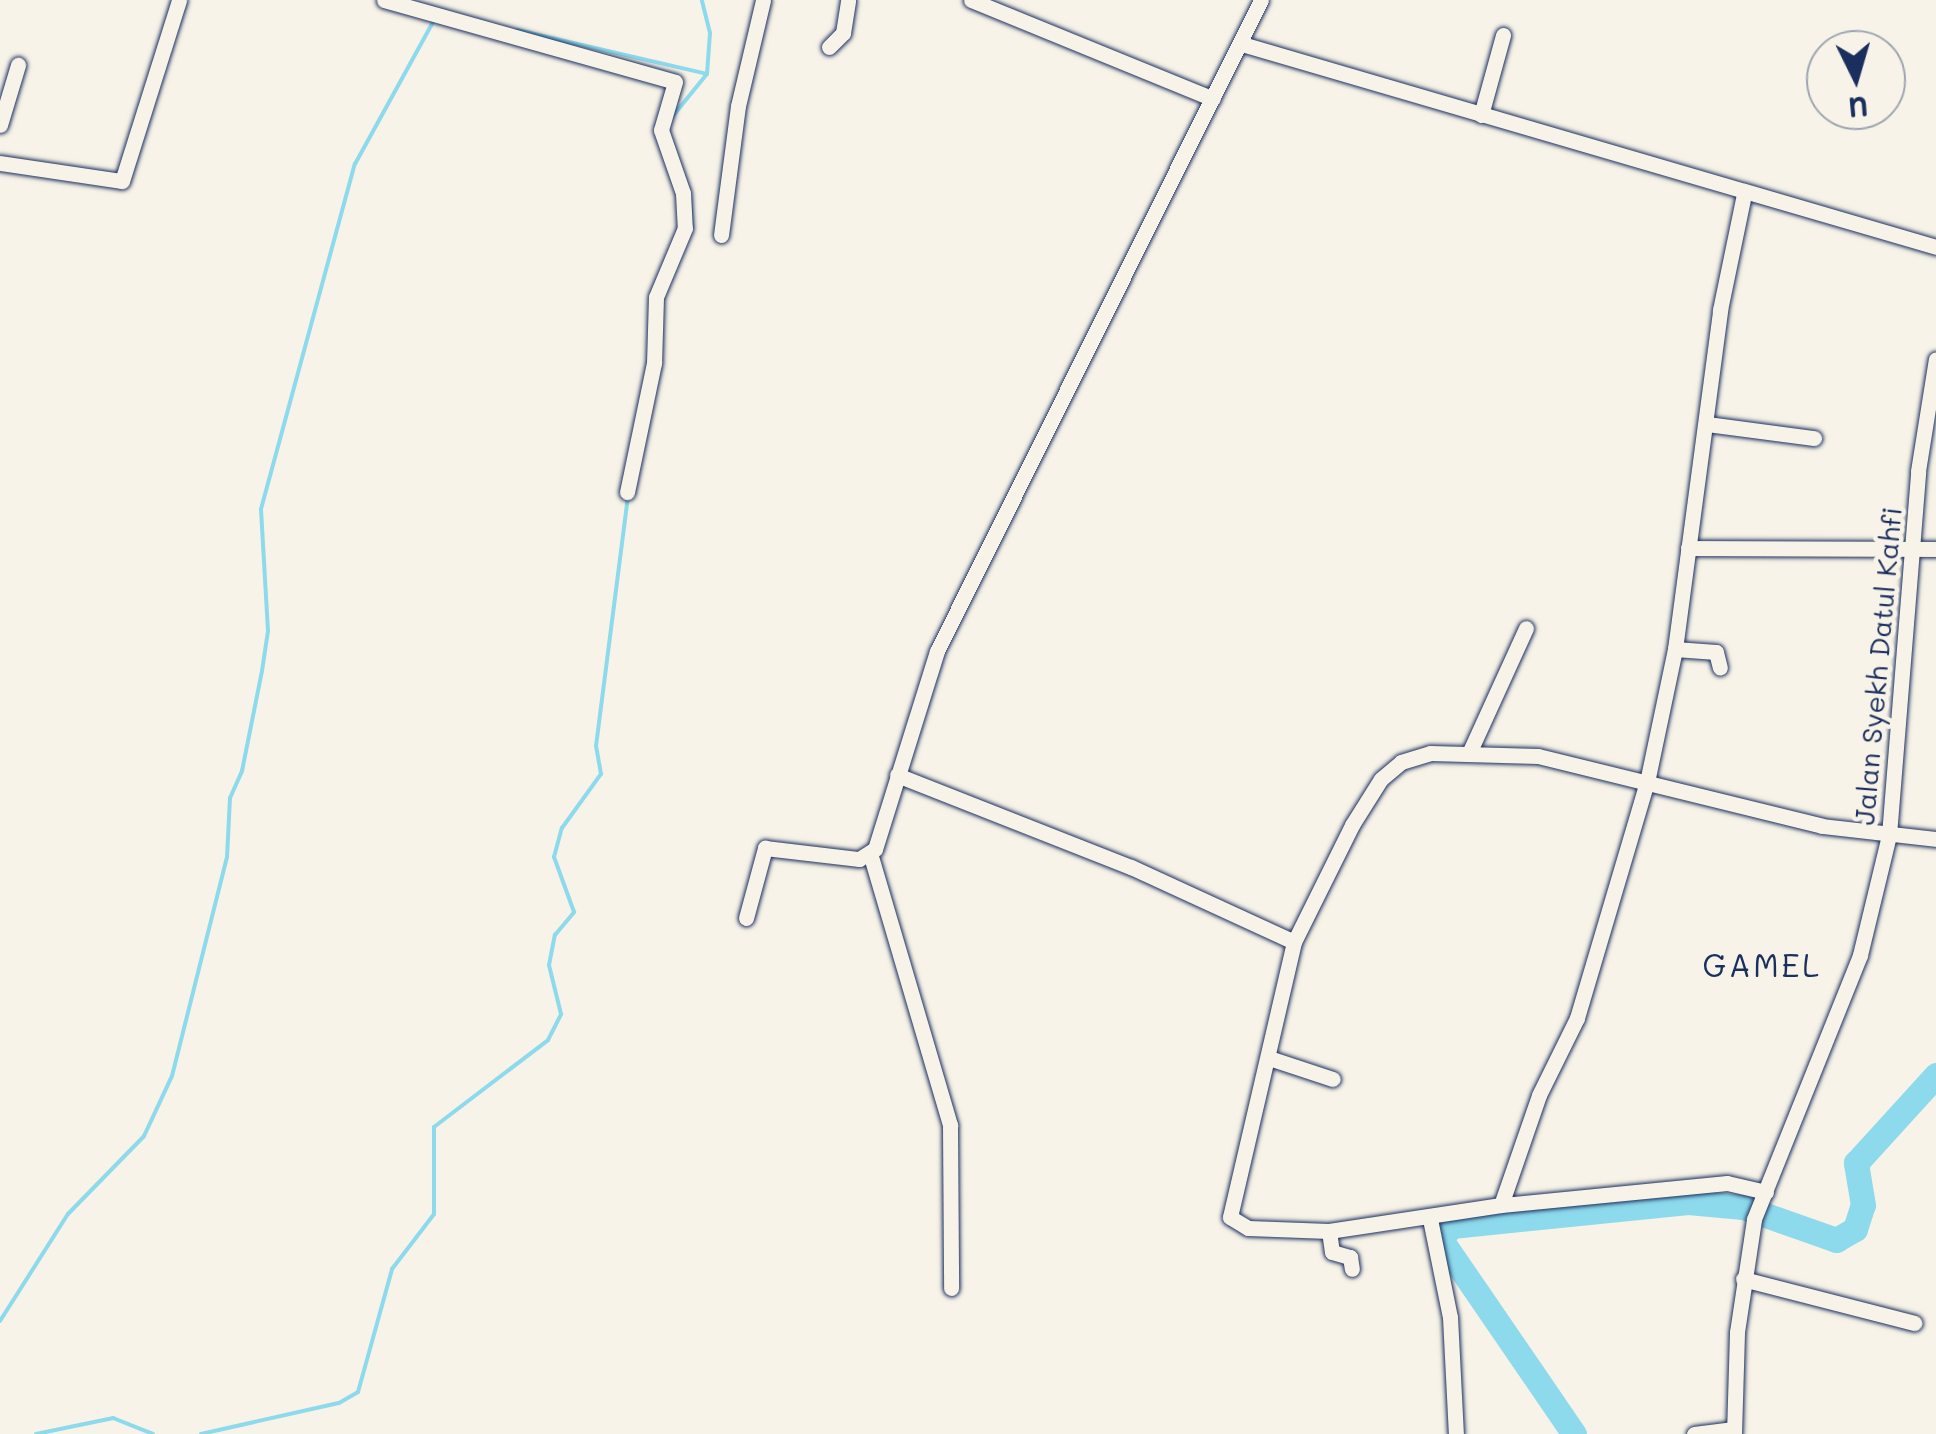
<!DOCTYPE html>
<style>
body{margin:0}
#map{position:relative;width:1936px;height:1434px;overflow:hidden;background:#f7f3e8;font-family:Mali,sans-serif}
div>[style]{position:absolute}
.stream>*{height:4px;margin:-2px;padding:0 2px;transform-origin:2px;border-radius:2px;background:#8ddaec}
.river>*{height:25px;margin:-12.5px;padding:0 12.5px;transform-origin:12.5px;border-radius:12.5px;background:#8ddaec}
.roads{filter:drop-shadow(0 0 2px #1b2f5e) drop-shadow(0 0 2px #1b2f5e)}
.minor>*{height:15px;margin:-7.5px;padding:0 7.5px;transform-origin:7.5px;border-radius:7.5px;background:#f7f3e8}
span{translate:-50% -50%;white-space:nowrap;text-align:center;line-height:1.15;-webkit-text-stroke:9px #f7f3e8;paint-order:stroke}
.street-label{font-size:28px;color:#1b2f5e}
.quarter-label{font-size:32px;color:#1b2f5e;letter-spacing:2.5px}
.north{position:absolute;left:1806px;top:30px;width:100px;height:100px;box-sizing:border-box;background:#f7f3e8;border:2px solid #9fa5b1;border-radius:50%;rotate:175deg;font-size:28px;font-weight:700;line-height:40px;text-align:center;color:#1b2f5e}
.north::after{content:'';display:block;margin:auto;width:35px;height:45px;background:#1b2f5e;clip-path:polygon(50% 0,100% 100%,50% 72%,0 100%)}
</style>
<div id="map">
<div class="stream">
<i style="left:517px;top:30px;width:195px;rotate:13deg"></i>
<i style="left:672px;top:117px;width:55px;rotate:-50.9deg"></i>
<i style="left:707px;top:74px;width:41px;rotate:-85.8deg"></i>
<i style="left:710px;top:33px;width:34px;rotate:-104deg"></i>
<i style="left:690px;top:199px;width:29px;rotate:86deg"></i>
<i style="left:0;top:1321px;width:127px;rotate:-57.6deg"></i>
<i style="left:68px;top:1214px;width:109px;rotate:-45.7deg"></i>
<i style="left:144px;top:1136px;width:66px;rotate:-65deg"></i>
<i style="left:172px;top:1076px;width:226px;rotate:-75.9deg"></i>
<i style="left:227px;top:857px;width:59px;rotate:-87.1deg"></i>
<i style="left:230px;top:798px;width:30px;rotate:-66deg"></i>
<i style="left:242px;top:771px;width:102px;rotate:-78.7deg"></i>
<i style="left:262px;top:671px;width:40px;rotate:-81.5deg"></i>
<i style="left:268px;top:631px;width:122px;rotate:-93.3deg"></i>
<i style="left:261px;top:509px;width:358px;rotate:-74.8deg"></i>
<i style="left:355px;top:164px;width:162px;rotate:-61.2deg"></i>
<i style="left:36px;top:1434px;width:79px;rotate:-11.7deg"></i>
<i style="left:113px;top:1418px;width:43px;rotate:21.8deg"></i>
<i style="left:201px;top:1434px;width:141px;rotate:-12.7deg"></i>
<i style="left:339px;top:1403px;width:22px;rotate:-30deg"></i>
<i style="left:358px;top:1392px;width:128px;rotate:-74.5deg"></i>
<i style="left:392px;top:1269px;width:69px;rotate:-52.6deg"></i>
<i style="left:434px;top:1214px;width:87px;rotate:-90deg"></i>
<i style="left:434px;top:1127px;width:143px;rotate:-37.3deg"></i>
<i style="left:548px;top:1040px;width:29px;rotate:-63deg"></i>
<i style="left:561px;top:1014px;width:50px;rotate:-103.8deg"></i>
<i style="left:549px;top:965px;width:31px;rotate:-79deg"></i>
<i style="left:555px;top:935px;width:30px;rotate:-50deg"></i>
<i style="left:574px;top:912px;width:59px;rotate:-110deg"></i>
<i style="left:554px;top:857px;width:30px;rotate:-75deg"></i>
<i style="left:562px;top:828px;width:67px;rotate:-54.2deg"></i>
<i style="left:601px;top:774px;width:28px;rotate:-100deg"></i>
<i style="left:596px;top:746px;width:252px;rotate:-82.7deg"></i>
</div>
<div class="river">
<i style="left:1574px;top:1434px;width:237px;rotate:-124.4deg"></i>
<i style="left:1440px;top:1238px;width:17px;rotate:-45deg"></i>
<i style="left:1452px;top:1226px;width:237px;rotate:-5.8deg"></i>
<i style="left:1688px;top:1202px;width:55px;rotate:5.2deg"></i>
<i style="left:1743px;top:1207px;width:99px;rotate:19.5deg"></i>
<i style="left:1836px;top:1240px;width:22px;rotate:-30deg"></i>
<i style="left:1855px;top:1229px;width:25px;rotate:-72deg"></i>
<i style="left:1863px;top:1205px;width:43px;rotate:-99.5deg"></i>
<i style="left:1856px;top:1163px;width:119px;rotate:-47.7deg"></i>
</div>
<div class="roads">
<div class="minor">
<i style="left:384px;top:0;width:302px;rotate:15.7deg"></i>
<i style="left:675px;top:82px;width:50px;rotate:106.3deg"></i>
<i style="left:661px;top:130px;width:67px;rotate:70.8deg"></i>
<i style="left:683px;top:193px;width:35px;rotate:87deg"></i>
<i style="left:685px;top:228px;width:75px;rotate:112.8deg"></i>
<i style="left:656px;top:297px;width:66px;rotate:91.7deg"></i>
<i style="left:654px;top:363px;width:132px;rotate:101.8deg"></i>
<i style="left:971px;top:0;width:261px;rotate:22.2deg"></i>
<i style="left:1242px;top:44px;width:723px;rotate:16.3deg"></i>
<i style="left:829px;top:47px;width:20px;rotate:-45deg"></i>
<i style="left:843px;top:33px;width:33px;rotate:-81deg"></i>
<i style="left:1481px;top:115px;width:83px;rotate:-74.6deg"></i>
<i style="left:0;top:125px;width:63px;rotate:-73.3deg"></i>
<i style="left:0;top:163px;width:123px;rotate:8.4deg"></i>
<i style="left:122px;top:181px;width:190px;rotate:-72.5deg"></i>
<i style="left:721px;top:235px;width:130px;rotate:-82.5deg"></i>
<i style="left:738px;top:106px;width:109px;rotate:-76.7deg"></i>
<i style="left:1707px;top:424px;width:108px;rotate:7.5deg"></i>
<i style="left:1688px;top:548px;width:248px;rotate:0.2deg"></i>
<i style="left:1675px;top:649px;width:41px;rotate:4.2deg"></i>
<i style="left:1716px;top:652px;width:16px;rotate:76deg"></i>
<i style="left:1470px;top:751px;width:135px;rotate:-65.5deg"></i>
<i style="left:897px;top:775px;width:251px;rotate:21.5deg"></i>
<i style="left:1131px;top:867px;width:179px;rotate:24.7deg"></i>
<i style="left:870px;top:853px;width:284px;rotate:73.6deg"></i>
<i style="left:950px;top:1125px;width:163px;rotate:89.6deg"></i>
<i style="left:746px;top:918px;width:73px;rotate:-74.8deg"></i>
<i style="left:765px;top:848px;width:95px;rotate:6.7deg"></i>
<i style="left:859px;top:859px;width:19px;rotate:-32deg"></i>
<i style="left:875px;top:849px;width:207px;rotate:-72.6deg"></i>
<i style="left:937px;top:651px;width:727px;rotate:-63.54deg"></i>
<i style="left:1269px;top:1058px;width:67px;rotate:18.2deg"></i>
<i style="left:1766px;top:1192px;width:40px;rotate:-167deg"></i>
<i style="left:1727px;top:1183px;width:227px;rotate:174.4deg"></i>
<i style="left:1501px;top:1205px;width:174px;rotate:171.4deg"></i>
<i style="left:1329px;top:1231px;width:81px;rotate:-177.9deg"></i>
<i style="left:1248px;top:1228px;width:21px;rotate:-149deg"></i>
<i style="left:1230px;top:1217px;width:282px;rotate:-76.9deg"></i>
<i style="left:1294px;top:942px;width:131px;rotate:-63.6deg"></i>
<i style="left:1352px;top:825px;width:54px;rotate:-57.8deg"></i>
<i style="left:1381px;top:779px;width:26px;rotate:-40deg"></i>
<i style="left:1401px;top:762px;width:30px;rotate:-17deg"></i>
<i style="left:1430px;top:753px;width:108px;rotate:1.6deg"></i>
<i style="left:1538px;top:756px;width:292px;rotate:13.8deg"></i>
<i style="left:1822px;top:826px;width:115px;rotate:6.5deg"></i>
<i style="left:1501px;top:1205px;width:116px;rotate:-70.9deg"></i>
<i style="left:1539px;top:1095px;width:86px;rotate:-63.7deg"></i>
<i style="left:1577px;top:1018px;width:246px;rotate:-73.5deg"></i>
<i style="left:1647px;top:782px;width:136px;rotate:-78.1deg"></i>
<i style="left:1675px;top:649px;width:342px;rotate:-82.4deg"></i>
<i style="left:1720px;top:310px;width:118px;rotate:-78.3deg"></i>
<i style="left:1430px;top:1219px;width:100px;rotate:78.5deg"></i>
<i style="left:1450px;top:1317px;width:117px;rotate:87.1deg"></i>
<i style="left:1329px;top:1231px;width:21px;rotate:82deg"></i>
<i style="left:1332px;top:1252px;width:19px;rotate:16deg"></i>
<i style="left:1350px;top:1257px;width:12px;rotate:81deg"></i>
<i style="left:1743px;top:1279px;width:177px;rotate:14.4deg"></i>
<i style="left:1694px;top:1434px;width:40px;rotate:-7.1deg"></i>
<i style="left:1734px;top:1434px;width:102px;rotate:-88.3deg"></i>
<i style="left:1737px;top:1332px;width:114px;rotate:-81.4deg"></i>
<i style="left:1754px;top:1219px;width:284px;rotate:-68.1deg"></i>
<i style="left:1860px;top:955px;width:123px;rotate:-76.4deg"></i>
<i style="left:1889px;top:835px;width:365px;rotate:-85.4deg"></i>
<i style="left:1918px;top:471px;width:113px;rotate:-80.9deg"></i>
</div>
</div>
<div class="street-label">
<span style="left:1877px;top:666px;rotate:-85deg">Jalan Syekh Datul Kahfi</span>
</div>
<div class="quarter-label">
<span style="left:1762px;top:964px">GAMEL</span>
</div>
<div class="north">U</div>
</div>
